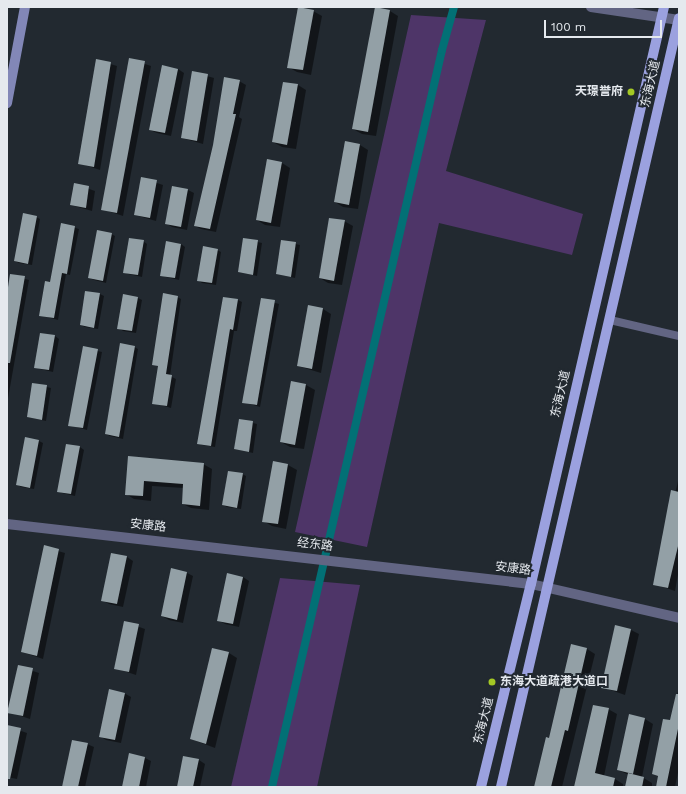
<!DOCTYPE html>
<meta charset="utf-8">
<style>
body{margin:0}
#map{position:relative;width:686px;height:794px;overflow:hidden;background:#222930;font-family:"Work Sans","Noto Sans SC",sans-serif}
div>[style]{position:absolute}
.green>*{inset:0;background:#4e3568}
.shadow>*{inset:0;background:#0007}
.canal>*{height:8px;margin:-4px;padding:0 4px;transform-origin:4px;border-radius:4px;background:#027075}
.building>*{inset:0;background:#93a0a6}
.minor>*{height:8px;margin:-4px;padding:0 4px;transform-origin:4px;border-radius:4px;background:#626583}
.tertiary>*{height:10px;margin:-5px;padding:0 5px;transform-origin:5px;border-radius:5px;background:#626583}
.secondary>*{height:10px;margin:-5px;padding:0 5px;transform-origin:5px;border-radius:5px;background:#8287b7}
.primary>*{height:10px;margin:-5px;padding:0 5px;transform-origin:5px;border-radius:5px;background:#9ba1df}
.dots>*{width:11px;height:11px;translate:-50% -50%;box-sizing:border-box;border:2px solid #222930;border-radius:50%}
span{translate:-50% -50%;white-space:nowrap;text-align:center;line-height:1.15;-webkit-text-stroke:4px #222930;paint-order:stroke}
.street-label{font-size:12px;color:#e5e9ee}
.poi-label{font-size:12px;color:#e5e9ee;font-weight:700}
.right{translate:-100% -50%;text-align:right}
.left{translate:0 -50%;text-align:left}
.frame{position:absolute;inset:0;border:8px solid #e5e9ee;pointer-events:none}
.scale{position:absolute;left:544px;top:20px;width:118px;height:18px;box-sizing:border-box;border:2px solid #e5e9ee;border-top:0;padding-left:5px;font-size:12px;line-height:14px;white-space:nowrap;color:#e5e9ee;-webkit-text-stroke:3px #222930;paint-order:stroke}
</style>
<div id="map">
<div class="green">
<i style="clip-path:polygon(411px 15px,486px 20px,446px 171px,583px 214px,572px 255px,439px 223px,367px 547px,295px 532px)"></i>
<i style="clip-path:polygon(280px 578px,360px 585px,317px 787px,231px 787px)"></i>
</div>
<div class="shadow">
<i style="clip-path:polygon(313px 11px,322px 16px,311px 75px,297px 72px,288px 67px)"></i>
<i style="clip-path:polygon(390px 11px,398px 16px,376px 136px,362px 134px,353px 129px)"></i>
<i style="clip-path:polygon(130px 59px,151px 66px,123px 216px,102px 209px)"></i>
<i style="clip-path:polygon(97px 60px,117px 66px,100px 170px,79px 163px)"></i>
<i style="clip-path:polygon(178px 69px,184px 73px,171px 136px,157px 133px,150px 130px)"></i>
<i style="clip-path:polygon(193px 72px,214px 78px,203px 144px,182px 138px)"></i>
<i style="clip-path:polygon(239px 81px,246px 85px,239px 117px,242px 119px,216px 232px,201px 229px,195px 226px)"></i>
<i style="clip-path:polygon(284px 83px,298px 85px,306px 90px,296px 149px,282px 147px,273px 142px)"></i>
<i style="clip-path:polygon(360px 145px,368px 150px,358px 209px,343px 207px,335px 202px)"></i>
<i style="clip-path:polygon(282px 163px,290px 168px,280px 227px,265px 225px,257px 220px)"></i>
<i style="clip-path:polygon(142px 178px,163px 185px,156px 221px,135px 215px)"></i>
<i style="clip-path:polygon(75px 184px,95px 191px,92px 211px,71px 205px)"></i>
<i style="clip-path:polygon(188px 190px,194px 193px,187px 230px,172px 227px,166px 223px)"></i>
<i style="clip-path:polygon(36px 217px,40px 219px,32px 265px,19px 263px,15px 261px)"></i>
<i style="clip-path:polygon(344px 221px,353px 226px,342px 285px,328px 283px,320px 278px)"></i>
<i style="clip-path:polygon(62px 224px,79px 229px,70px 275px,66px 274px,58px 320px,40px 315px,51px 283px)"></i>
<i style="clip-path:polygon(111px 234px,115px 236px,106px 283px,94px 280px,90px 278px)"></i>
<i style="clip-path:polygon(244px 239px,262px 243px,257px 276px,239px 272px)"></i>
<i style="clip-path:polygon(143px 241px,147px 244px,142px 277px,128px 274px,124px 272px)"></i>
<i style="clip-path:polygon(282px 241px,300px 245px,295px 278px,277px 274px)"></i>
<i style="clip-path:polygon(181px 244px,185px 247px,179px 280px,166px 277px,162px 275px)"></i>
<i style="clip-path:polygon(217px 250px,221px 252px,216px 285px,202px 283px,198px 280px)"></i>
<i style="clip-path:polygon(11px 275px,29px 280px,7px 404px,7px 299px)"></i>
<i style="clip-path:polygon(100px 294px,104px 296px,98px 329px,85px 327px,81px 325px)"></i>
<i style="clip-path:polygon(177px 297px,181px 299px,170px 376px,176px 379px,171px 408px,154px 403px,159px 367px,154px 364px)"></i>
<i style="clip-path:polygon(138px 298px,142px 300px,136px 333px,123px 331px,119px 328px)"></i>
<i style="clip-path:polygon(262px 299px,279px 304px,260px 407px,243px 402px)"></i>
<i style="clip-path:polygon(238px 300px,242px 302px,237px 331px,234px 331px,215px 447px,202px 445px,198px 443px)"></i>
<i style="clip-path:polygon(323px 309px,331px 314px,321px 373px,298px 366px)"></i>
<i style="clip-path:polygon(55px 336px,59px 339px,53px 372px,40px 369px,36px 367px)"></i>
<i style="clip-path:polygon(134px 347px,138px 349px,123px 439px,110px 436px,106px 434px)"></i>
<i style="clip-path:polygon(84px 348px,102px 352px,87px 430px,69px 425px)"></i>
<i style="clip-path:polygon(292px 382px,306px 385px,315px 390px,304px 449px,290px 447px,281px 442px)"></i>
<i style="clip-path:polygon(33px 384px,51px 388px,46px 421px,28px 417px)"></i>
<i style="clip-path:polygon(239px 420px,257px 424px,253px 453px,235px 449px)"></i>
<i style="clip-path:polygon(39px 441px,43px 443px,34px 489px,21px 487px,17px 484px)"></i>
<i style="clip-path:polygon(80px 447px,84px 450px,75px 496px,62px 493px,58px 491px)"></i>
<i style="clip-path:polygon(129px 458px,203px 464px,212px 469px,209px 510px,191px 508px,183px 504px,184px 488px,152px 486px,151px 501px,134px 499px,126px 494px)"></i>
<i style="clip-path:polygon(274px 462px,288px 465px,297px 470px,286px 529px,272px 526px,263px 521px)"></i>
<i style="clip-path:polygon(242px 474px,246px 476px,241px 509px,227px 507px,223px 505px)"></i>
<i style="clip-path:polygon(679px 477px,679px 569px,675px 591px,654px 584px)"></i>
<i style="clip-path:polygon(44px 547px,65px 553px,43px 659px,22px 652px)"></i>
<i style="clip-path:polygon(127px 557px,133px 561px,123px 607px,109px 604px,102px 600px)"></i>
<i style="clip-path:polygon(187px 573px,193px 576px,183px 623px,169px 620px,162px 616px)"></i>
<i style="clip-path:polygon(243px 577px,249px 581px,239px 627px,225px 624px,218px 620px)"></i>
<i style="clip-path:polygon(125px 622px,145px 629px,136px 675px,115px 668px)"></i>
<i style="clip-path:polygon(631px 630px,639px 634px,625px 695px,602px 687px)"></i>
<i style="clip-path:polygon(587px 649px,595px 654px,562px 787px,535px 787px,550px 739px)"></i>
<i style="clip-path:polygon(229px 653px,237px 658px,215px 748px,191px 739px)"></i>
<i style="clip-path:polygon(18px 666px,39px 673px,30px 719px,9px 712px)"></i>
<i style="clip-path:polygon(679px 687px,679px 768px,675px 787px,657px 787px,659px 777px,653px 774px,671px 721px)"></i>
<i style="clip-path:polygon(124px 693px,131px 697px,121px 743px,106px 740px,100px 736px)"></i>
<i style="clip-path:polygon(608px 709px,617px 714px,604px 776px,615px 779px,623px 784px,623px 787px,576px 787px)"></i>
<i style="clip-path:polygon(645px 719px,653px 724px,642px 777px,652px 783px,652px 787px,626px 787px,629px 775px,618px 770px)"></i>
<i style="clip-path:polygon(7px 726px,27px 733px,17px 779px,7px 777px)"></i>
<i style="clip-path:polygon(87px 744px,94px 747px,85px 787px,64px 787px)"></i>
<i style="clip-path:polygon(145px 758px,151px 761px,146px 787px,123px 787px)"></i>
<i style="clip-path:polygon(199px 760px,205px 764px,200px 787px,178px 787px)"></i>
</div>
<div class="canal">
<i style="left:272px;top:787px;width:756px;rotate:-77.01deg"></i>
<i style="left:442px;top:50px;width:45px;rotate:-74.4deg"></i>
</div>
<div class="building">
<i style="clip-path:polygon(298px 7px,314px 10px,303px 70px,287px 68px)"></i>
<i style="clip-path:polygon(375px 7px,390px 10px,368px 132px,352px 129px)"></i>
<i style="clip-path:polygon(129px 58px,145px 61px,117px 213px,101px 210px)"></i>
<i style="clip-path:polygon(96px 59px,111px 62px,94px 167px,78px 164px)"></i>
<i style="clip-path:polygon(162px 65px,178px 69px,165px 133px,149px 130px)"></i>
<i style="clip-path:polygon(192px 71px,208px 74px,197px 141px,181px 138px)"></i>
<i style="clip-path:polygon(224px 77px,240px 80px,233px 114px,236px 114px,210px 229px,194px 226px,213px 145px)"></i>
<i style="clip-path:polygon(283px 82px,298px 84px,287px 145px,272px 142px)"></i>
<i style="clip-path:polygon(345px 141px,360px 144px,349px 205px,334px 202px)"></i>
<i style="clip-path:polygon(267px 159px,282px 162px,271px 223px,256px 220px)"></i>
<i style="clip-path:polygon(141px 177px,157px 180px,150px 218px,134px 215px)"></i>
<i style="clip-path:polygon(74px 183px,89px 186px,86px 208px,70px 205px)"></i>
<i style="clip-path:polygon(172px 186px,188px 189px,181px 227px,165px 224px)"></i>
<i style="clip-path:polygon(23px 213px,37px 216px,28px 264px,14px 261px)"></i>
<i style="clip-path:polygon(329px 218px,345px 220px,334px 281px,319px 278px)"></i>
<i style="clip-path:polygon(61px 223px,75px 226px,67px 274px,62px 273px,54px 318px,39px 316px,45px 281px,50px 282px)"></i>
<i style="clip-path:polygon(97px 230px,112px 233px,103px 281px,88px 278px)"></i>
<i style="clip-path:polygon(129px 238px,144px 240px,138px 275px,123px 273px)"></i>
<i style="clip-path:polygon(243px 238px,258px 240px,253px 275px,238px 272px)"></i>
<i style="clip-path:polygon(281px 240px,296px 242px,291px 277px,276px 274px)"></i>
<i style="clip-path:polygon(166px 241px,181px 244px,175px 278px,160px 276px)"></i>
<i style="clip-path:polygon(203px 246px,218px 249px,212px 283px,197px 281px)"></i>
<i style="clip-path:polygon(10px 274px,25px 276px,10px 363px,7px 363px,7px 294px)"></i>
<i style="clip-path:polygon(85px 291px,100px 293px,94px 328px,80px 325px)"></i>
<i style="clip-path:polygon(163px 293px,178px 296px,166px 374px,172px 375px,167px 406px,152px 404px,158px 366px,152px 365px)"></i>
<i style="clip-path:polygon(123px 294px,138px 297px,132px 331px,117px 329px)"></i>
<i style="clip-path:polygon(223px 297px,238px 299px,233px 330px,230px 329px,211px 446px,197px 444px)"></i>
<i style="clip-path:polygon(261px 298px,275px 300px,257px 405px,242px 403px)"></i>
<i style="clip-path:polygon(308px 305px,323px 308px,312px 369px,297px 366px)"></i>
<i style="clip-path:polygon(40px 333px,55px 335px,49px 370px,34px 368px)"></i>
<i style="clip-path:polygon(120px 343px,135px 346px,119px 437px,105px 434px)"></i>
<i style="clip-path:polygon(83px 346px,98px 349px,83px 428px,68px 426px)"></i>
<i style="clip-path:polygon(291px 381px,306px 384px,295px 445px,280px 442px)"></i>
<i style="clip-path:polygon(32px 383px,47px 385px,42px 420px,27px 417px)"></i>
<i style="clip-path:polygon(239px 419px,253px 421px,249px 452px,234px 449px)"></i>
<i style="clip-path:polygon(25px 437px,39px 440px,30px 488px,16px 485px)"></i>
<i style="clip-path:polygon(66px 444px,80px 446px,71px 494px,57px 492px)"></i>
<i style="clip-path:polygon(128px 456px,204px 463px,200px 506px,182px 504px,183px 484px,144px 481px,143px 496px,125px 495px)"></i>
<i style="clip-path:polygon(273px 461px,288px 464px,278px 524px,262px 522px)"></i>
<i style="clip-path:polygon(228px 471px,243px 473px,237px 508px,222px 505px)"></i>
<i style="clip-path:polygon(671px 490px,679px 492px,679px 542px,668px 588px,653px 585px)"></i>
<i style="clip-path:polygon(44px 545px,59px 549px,37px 656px,21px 652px)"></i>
<i style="clip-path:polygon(111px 553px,127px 556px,117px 604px,101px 601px)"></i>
<i style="clip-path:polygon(171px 568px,187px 572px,177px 620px,161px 616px)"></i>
<i style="clip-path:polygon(227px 573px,243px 577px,233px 624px,217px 621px)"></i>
<i style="clip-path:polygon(124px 621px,139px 624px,129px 672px,114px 669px)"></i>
<i style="clip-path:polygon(615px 625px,631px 629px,617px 691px,601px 688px)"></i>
<i style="clip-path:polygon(571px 644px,587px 648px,568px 731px,565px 730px,551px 787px,534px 787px,546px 737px,549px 738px)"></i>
<i style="clip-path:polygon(212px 648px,229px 652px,206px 744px,190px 739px)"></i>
<i style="clip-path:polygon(18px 665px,33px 668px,23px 716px,7px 713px)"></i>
<i style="clip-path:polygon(109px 689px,125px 693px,115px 740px,99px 737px)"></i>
<i style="clip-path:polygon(676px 694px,679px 694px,679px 724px,666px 787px,656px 787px,658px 776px,652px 774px,663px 719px,670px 720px)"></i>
<i style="clip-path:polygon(593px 705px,609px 708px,595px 773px,615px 778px,613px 787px,574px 787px)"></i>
<i style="clip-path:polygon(629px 714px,645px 718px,633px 774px,617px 770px)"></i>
<i style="clip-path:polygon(7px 725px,21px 728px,10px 779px,7px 779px)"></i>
<i style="clip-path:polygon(72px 740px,88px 743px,78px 787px,62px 787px)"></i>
<i style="clip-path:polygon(129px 753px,145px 757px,139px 787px,122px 787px)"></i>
<i style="clip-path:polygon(183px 756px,199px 759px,193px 787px,177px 787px)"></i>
<i style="clip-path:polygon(628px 773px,644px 777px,642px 787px,625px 787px)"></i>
</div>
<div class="minor">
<i style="left:610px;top:320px;width:71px;rotate:13.1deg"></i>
</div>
<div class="tertiary">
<i style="left:591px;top:7px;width:89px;rotate:8.4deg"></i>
<i style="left:7px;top:524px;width:527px;rotate:6.53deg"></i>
<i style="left:531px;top:584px;width:152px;rotate:12.9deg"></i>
</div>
<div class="secondary">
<i style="left:7px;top:103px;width:98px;rotate:-79.4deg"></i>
</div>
<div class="primary">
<i style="left:481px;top:787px;width:209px;rotate:-76.2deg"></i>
<i style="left:531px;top:584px;width:592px;rotate:-77.02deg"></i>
<i style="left:501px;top:787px;width:789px;rotate:-76.97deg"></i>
</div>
<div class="dots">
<i style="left:631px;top:92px;background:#a4c824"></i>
<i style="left:492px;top:682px;background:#a4c824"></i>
</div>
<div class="street-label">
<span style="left:651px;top:84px;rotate:-77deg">东海大道</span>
<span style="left:561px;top:394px;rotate:-77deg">东海大道</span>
<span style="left:148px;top:526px;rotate:6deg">安康路</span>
<span style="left:315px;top:545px;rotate:7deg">经东路</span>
<span style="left:513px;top:569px;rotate:7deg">安康路</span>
<span style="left:484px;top:721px;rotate:-76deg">东海大道</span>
</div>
<div class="poi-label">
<span class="right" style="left:623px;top:92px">天璟誉府</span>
<span class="left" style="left:500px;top:682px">东海大道疏港大道口</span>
</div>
<div class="frame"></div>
<div class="scale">100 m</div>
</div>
